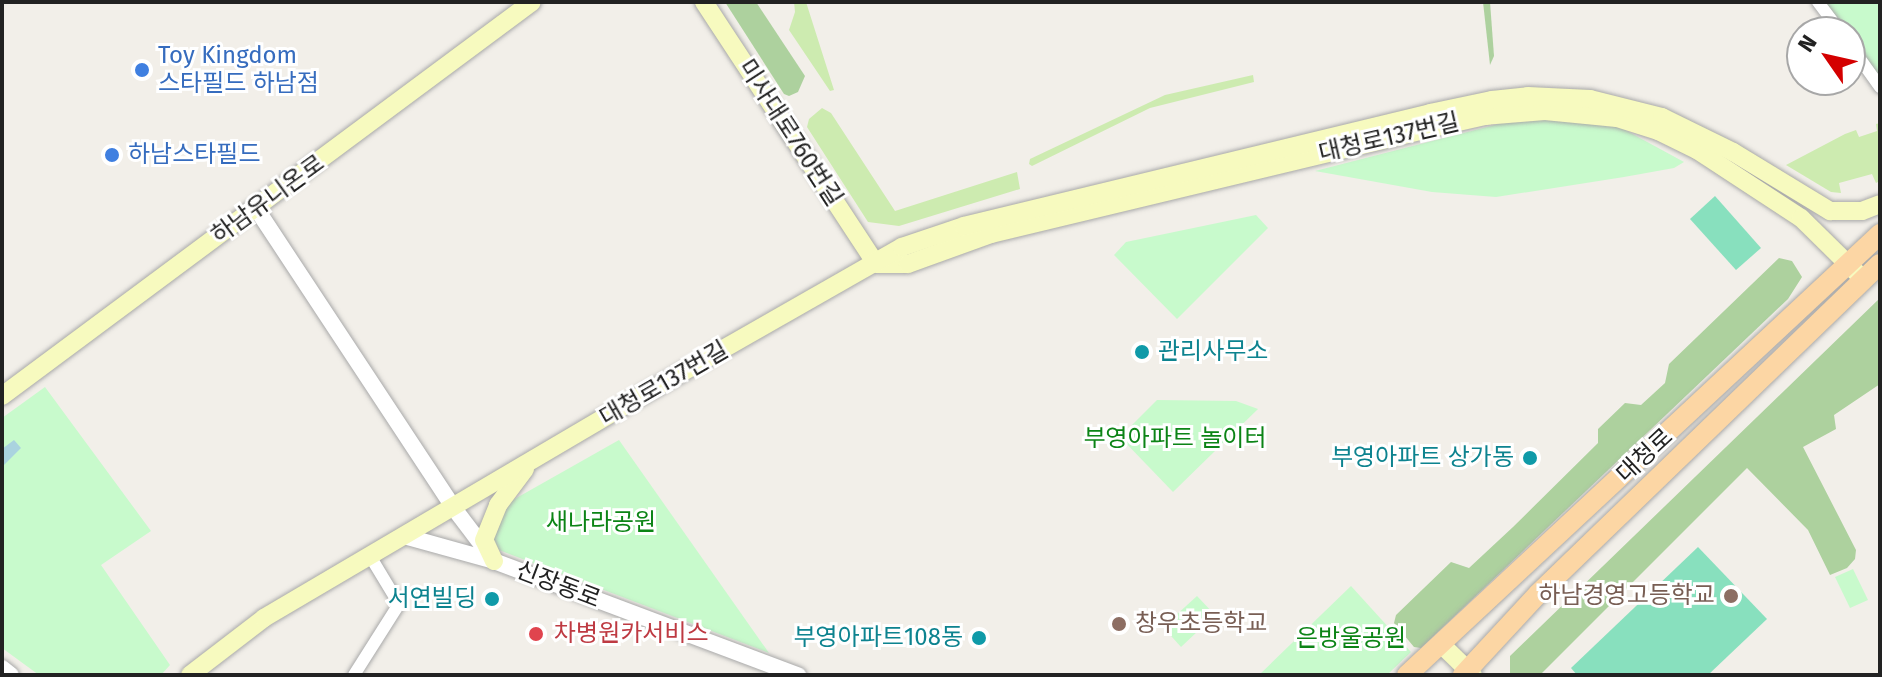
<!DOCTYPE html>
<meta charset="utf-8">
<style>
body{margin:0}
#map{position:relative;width:1882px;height:677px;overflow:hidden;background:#f2efe9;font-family:"Fira Sans","Noto Sans KR",sans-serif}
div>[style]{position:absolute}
.grass>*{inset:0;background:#cdebb0}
.forest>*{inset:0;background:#add19e}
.park>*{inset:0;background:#c8facc}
.pitch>*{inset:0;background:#88e0be}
.water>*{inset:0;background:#aad3df}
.roads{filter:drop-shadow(0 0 2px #a9a9a9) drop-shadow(0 0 2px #a9a9a9)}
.minor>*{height:12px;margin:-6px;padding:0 6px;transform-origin:6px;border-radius:6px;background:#fff}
.tertiary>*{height:16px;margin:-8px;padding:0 8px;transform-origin:8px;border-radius:8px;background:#fff}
.secondary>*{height:18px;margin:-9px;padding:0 9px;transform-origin:9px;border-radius:9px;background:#f7fabf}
.primary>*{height:20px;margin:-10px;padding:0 10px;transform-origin:10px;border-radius:10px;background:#fcd6a4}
.dots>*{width:22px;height:22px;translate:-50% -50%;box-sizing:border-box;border:4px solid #fff;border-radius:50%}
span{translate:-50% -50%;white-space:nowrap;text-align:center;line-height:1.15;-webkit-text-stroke:6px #fff;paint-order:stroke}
.shop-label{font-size:24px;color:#366cbe}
.left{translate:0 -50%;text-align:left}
.street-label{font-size:24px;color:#222}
.culture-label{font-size:24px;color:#0d838f}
.right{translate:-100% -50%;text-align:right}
.park-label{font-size:24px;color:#0c8416}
.education-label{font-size:24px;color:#785e54}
.health-label{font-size:24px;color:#be3a42}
.frame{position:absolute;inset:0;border:4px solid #222;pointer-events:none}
.north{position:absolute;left:1786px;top:16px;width:80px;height:80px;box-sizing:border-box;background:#fff;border:2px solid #a7a7a7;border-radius:50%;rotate:304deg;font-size:22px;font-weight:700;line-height:32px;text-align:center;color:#222}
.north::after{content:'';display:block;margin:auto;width:28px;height:36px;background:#d40000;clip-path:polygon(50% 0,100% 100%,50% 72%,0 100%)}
</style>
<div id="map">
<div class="grass">
<i style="clip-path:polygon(794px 2px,806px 2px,834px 90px,830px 91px,789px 30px,795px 12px)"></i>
<i style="clip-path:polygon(1253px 75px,1254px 82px,1150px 108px,1032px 166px,1029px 164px,1030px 159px,1165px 95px)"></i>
<i style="clip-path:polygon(822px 108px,831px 113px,895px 211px,1017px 172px,1020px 189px,899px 226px,868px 222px,807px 127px,809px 119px)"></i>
<i style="clip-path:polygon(1880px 123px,1880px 181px,1876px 183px,1872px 174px,1839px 183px,1841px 193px,1831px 192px,1786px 165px,1845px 134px,1856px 130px,1859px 137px,1877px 131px,1876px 124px)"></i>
</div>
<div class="forest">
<i style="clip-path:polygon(725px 2px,756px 2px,805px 76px,798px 92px,789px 96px,784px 94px)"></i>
<i style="clip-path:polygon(1483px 2px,1490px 2px,1494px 56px,1490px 65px)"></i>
<i style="clip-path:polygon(1779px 258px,1792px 261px,1802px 277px,1788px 299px,1421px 648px,1414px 647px,1394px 623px,1396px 615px,1451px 562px,1469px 568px,1513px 527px,1598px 443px,1598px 429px,1625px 403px,1641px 405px,1665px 383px,1669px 364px)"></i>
<i style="clip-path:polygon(1880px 298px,1880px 384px,1834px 415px,1836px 429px,1803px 447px,1856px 550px,1855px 559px,1847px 568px,1830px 575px,1808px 530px,1747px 468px,1540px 675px,1510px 675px,1510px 656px)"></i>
</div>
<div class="park">
<i style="clip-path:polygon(1822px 2px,1880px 2px,1880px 81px,1850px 40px,1850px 32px,1844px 32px)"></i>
<i style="clip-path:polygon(1530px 116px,1616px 125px,1684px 162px,1674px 168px,1624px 177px,1496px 197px,1432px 192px,1315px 171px)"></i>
<i style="clip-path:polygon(1256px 215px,1268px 228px,1177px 319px,1114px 255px,1126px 242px)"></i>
<i style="clip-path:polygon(45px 387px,151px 531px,101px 565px,170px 665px,161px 675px,39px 675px,2px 648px,2px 418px)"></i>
<i style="clip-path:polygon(1157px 400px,1236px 401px,1258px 409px,1173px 492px,1120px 437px)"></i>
<i style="clip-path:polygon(619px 440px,769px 653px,491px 547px,490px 513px)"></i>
<i style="clip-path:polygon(1853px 569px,1868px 600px,1850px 608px,1835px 577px)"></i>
<i style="clip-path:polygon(1351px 586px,1411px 652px,1387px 675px,1259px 675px)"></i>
<i style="clip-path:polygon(1197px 596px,1215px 615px,1181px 647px,1163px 627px)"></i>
</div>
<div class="pitch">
<i style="clip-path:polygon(1715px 196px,1761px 248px,1736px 270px,1690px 219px)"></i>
<i style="clip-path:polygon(1698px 547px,1767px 619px,1708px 675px,1577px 675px,1571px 668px)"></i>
</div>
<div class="water">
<i style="clip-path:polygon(14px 440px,21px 448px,2px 467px,2px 449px)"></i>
</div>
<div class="roads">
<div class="minor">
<i style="left:1818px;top:2px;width:38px;rotate:53deg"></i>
<i style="left:1850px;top:45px;width:52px;rotate:54.5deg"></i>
<i style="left:354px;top:675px;width:84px;rotate:-57.6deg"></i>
<i style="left:399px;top:604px;width:56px;rotate:-121.1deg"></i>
</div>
<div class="tertiary">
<i style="left:256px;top:208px;width:358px;rotate:56.6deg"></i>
<i style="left:453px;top:507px;width:68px;rotate:52.8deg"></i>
<i style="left:494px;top:561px;width:325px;rotate:20.6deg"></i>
<i style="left:404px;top:536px;width:93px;rotate:15.5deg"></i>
<i style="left:2px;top:668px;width:11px;rotate:38deg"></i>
</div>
<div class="secondary">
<i style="left:704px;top:2px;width:313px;rotate:56.7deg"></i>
<i style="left:876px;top:264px;width:32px"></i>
<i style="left:908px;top:264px;width:88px;rotate:-19.9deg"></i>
<i style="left:991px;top:234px;width:467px;rotate:-13.5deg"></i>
<i style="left:1445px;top:125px;width:41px;rotate:-12.7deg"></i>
<i style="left:1485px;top:116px;width:60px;rotate:-4.8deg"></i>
<i style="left:1545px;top:111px;width:72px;rotate:5.6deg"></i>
<i style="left:1617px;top:118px;width:43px;rotate:17.6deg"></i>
<i style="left:1658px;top:131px;width:43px;rotate:26deg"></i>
<i style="left:1697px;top:150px;width:124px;rotate:33.2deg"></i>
<i style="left:1801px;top:218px;width:88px;rotate:44.5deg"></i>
<i style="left:2px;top:396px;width:660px;rotate:-36.63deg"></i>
<i style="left:494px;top:561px;width:23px;rotate:-115deg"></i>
<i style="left:484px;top:540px;width:38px;rotate:-68deg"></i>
<i style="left:498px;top:505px;width:45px;rotate:-53.1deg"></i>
<i style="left:1442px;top:645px;width:43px;rotate:44.1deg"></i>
<i style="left:190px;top:675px;width:93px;rotate:-37.6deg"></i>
<i style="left:264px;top:618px;width:443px;rotate:-30.5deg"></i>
<i style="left:646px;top:393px;width:295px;rotate:-29.7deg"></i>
<i style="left:902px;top:247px;width:65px;rotate:-18.7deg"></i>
<i style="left:964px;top:226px;width:480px;rotate:-13.6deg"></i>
<i style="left:1430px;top:113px;width:63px;rotate:-11.8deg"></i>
<i style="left:1492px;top:100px;width:36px;rotate:-6deg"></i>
<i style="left:1528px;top:96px;width:62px;rotate:2.8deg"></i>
<i style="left:1590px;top:99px;width:74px;rotate:14deg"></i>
<i style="left:1662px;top:117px;width:79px;rotate:26.2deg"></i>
<i style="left:1733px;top:152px;width:114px;rotate:31.3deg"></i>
<i style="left:1830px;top:211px;width:32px"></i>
<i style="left:1862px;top:211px;width:19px;rotate:-21deg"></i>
</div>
<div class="primary">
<i style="left:1407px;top:675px;width:647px;rotate:-42.99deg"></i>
<i style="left:1463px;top:675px;width:110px;rotate:-47.2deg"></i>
<i style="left:1538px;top:594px;width:475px;rotate:-44deg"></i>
</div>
</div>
<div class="dots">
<i style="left:142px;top:70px;background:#3f7fe0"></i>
<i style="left:112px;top:155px;background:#3f7fe0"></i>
<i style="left:1142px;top:352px;background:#0f9aa8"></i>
<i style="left:1530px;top:458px;background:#0f9aa8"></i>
<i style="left:1731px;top:596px;background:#8d6e63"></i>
<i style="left:492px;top:599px;background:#0f9aa8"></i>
<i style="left:1119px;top:624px;background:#8d6e63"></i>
<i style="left:536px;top:634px;background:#e0444e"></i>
<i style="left:979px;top:638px;background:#0f9aa8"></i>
</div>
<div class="shop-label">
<span class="left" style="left:158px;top:70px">Toy Kingdom<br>스타필드 하남점</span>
<span class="left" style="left:128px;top:155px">하남스타필드</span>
</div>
<div class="street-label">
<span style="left:790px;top:133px;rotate:57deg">미사대로760번길</span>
<span style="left:1389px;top:138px;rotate:-13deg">대청로137번길</span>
<span style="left:268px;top:200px;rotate:-36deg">하남유니온로</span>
<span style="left:664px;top:384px;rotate:-30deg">대청로137번길</span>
<span style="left:1645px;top:456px;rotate:-43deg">대청로</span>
<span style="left:558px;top:585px;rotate:21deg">신장동로</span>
</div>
<div class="culture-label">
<span class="left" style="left:1158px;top:352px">관리사무소</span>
<span class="right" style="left:1514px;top:458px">부영아파트 상가동</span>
<span class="right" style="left:476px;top:599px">서연빌딩</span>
<span class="right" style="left:963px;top:638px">부영아파트108동</span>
</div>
<div class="park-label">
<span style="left:1175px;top:439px">부영아파트 놀이터</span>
<span style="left:601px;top:523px">새나라공원</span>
<span style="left:1351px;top:639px">은방울공원</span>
</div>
<div class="education-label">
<span class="right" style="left:1715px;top:596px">하남경영고등학교</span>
<span class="left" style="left:1135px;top:624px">창우초등학교</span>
</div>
<div class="health-label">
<span class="left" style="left:554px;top:634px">차병원카서비스</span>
</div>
<div class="frame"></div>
<div class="north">N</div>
</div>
